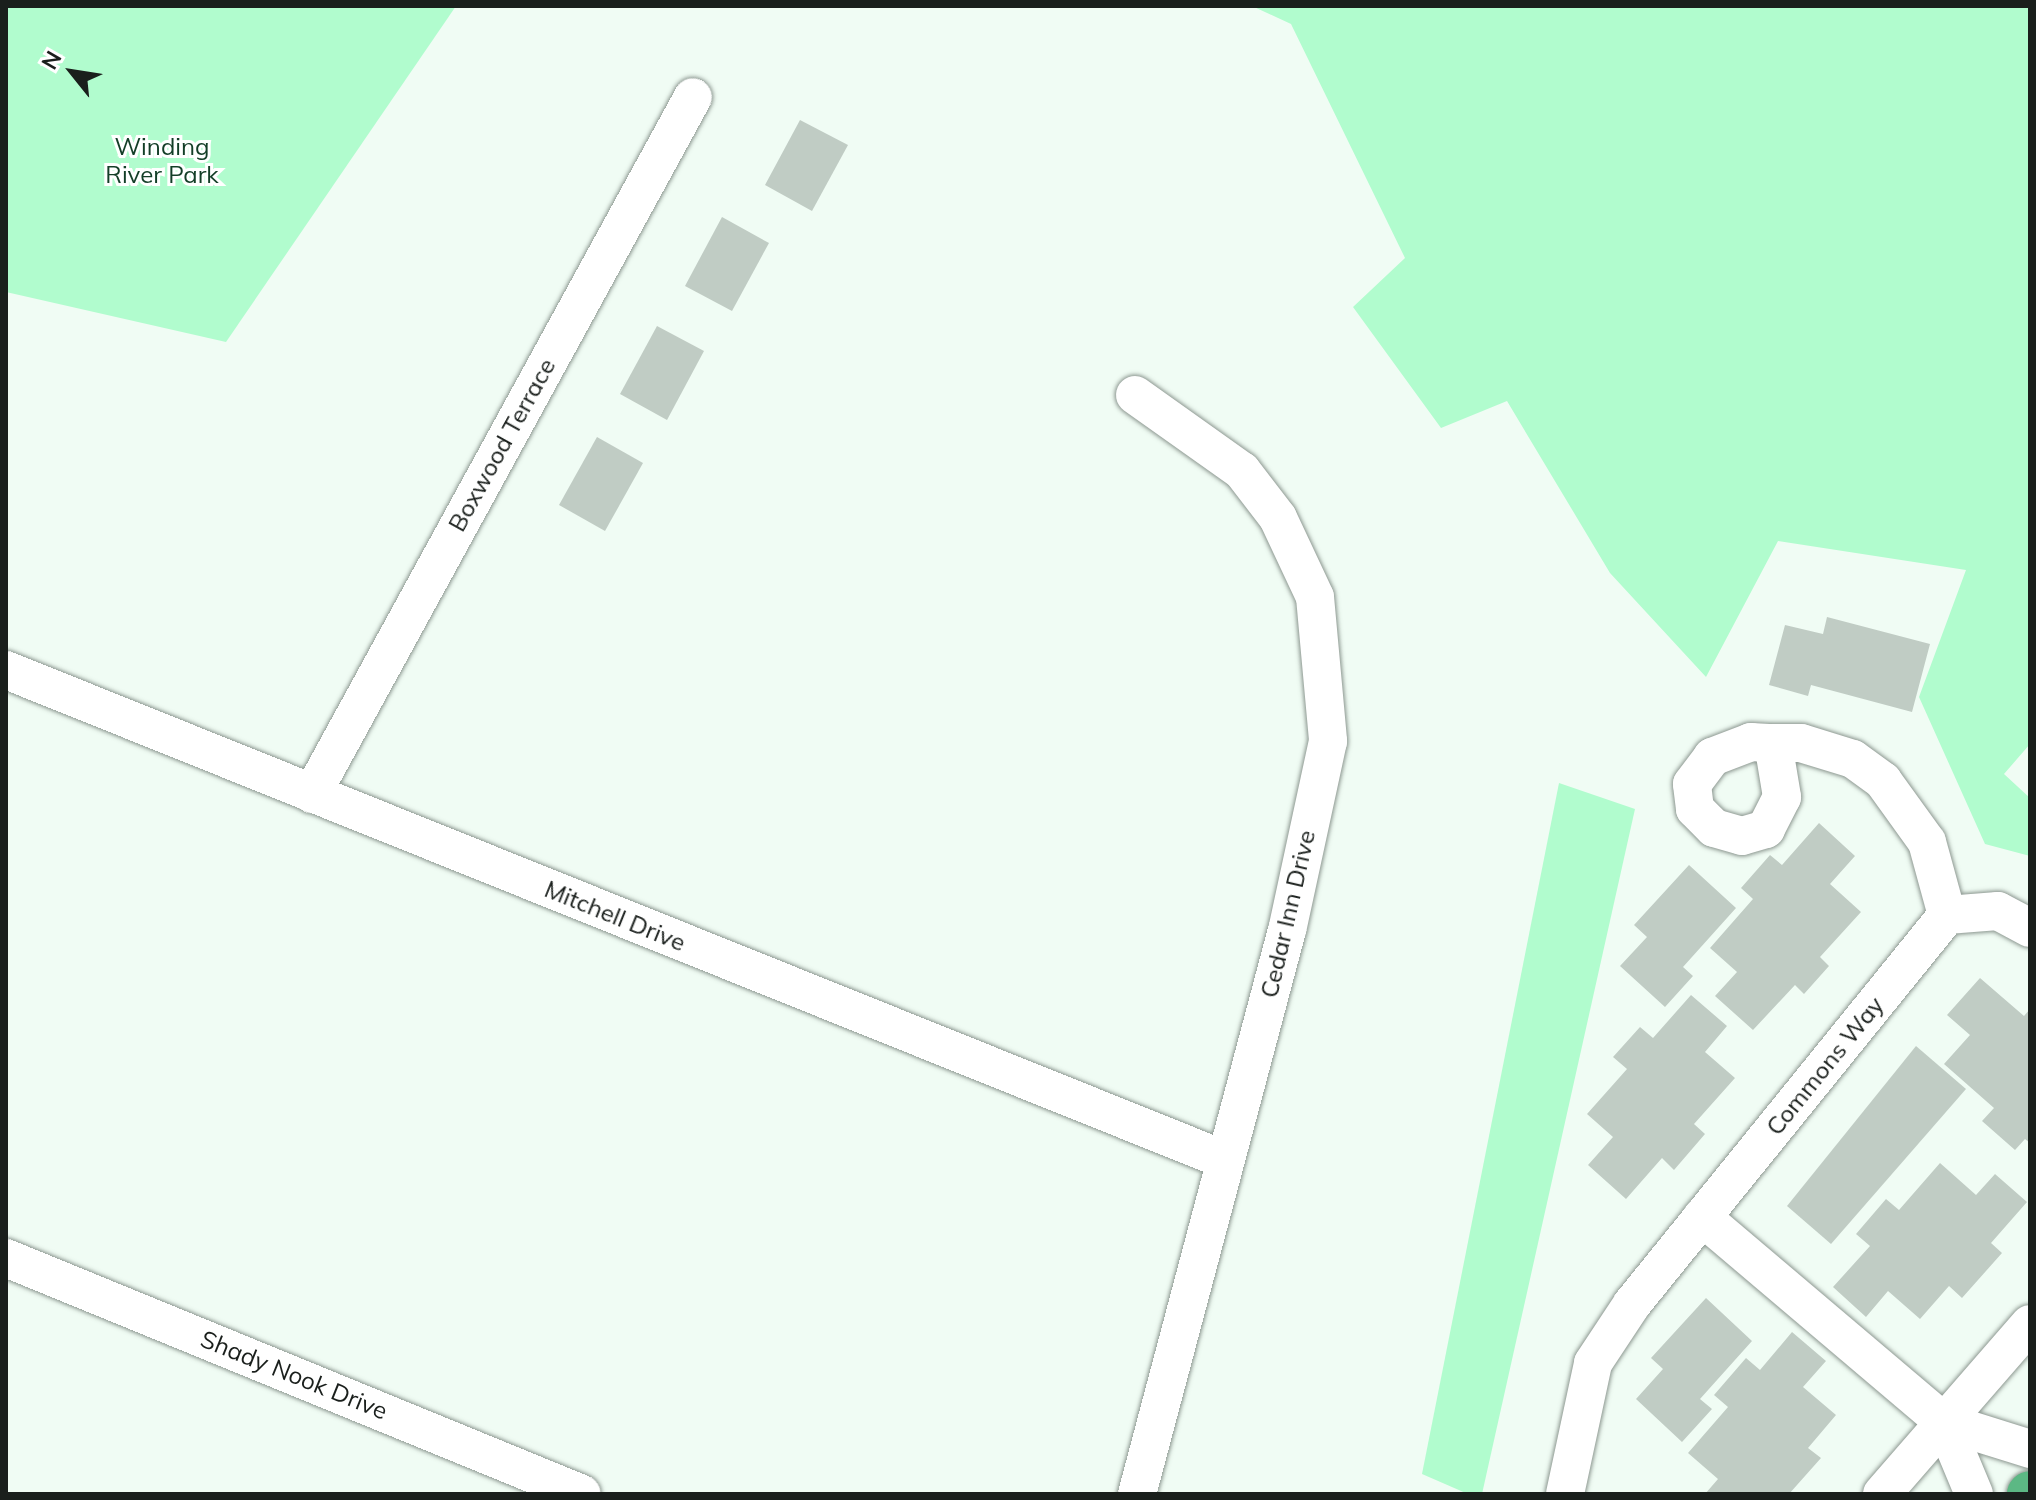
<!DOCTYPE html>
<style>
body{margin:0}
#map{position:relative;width:2036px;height:1500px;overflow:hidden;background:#f0fcf4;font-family:Mulish,sans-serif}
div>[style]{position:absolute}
.green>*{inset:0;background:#b1fcce}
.building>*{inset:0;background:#c0ccc4}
.roads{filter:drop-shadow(0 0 2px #8d9891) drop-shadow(0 0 2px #8d9891)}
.street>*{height:38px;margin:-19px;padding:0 19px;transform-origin:19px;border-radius:19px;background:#fff}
.highway>*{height:44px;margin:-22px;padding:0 22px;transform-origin:22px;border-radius:22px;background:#5cb884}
span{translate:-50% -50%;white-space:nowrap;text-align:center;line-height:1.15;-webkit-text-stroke:6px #fff;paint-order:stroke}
.park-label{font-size:24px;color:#133e27}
.street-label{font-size:24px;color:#1a1f1c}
.frame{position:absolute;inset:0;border:8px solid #1a1f1c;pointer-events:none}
.north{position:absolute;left:32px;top:32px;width:80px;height:80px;-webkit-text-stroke:6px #fff;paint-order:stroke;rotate:300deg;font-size:22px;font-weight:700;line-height:32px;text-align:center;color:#1a1f1c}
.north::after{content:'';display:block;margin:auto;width:28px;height:36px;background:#1a1f1c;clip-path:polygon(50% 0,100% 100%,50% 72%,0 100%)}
</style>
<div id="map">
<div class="green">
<i style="clip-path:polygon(6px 6px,456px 6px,226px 342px,6px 292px)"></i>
<i style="clip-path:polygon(1252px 6px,2030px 6px,2030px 744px,2004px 774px,2030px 798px,2030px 856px,1985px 844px,1919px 697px,1966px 570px,1778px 541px,1706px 677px,1610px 573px,1507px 401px,1441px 428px,1353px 307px,1405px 258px,1291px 24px)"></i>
<i style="clip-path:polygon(1559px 783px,1635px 809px,1482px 1494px,1468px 1494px,1422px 1474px)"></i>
</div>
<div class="building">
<i style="clip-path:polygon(800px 120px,848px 145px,812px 211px,765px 185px)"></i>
<i style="clip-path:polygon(722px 217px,769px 243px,732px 311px,685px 286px)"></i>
<i style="clip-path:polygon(657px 326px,704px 351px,667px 420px,620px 394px)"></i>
<i style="clip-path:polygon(597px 437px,643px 463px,605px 531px,559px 505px)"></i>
<i style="clip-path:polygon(1827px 617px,1930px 644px,1912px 712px,1811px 685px,1808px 696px,1769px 685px,1785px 625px,1823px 634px)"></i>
<i style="clip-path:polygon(1819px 823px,1855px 856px,1830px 884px,1861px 912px,1820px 957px,1829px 966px,1804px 994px,1795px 985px,1753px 1030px,1715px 996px,1737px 972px,1710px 948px,1753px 899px,1741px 888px,1770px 855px,1782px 865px)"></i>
<i style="clip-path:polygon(1689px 865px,1736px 908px,1683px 967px,1693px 976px,1665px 1007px,1620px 966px,1647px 937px,1634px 925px)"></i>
<i style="clip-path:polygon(1980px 978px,2024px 1016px,2030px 1009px,2030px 1143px,2025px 1139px,2015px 1150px,1982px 1121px,1994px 1108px,1944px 1064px,1970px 1035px,1947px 1015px)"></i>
<i style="clip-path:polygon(1691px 995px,1727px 1026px,1705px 1052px,1735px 1078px,1694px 1124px,1705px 1134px,1674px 1170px,1662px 1158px,1626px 1199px,1588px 1165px,1613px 1137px,1587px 1114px,1627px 1069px,1613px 1057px,1640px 1027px,1653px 1038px)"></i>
<i style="clip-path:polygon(1916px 1046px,1966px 1089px,1831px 1244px,1787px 1206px)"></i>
<i style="clip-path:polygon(1940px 1163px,1976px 1195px,1995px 1174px,2027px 1202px,1991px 1243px,2002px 1253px,1962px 1298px,1949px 1286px,1920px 1319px,1888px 1291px,1866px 1317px,1833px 1287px,1870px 1246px,1856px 1234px,1886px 1199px,1899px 1210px)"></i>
<i style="clip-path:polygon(1706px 1298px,1752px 1341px,1700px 1399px,1712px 1409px,1682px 1442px,1636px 1399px,1663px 1369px,1651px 1358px)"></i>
<i style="clip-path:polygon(1792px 1332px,1826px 1361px,1803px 1387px,1836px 1415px,1808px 1448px,1821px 1458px,1789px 1494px,1705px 1494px,1718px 1479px,1688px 1453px,1728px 1407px,1714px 1395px,1746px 1358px,1760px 1370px)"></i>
</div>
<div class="roads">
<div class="street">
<i style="left:1135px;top:395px;width:131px;rotate:35.4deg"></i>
<i style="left:1242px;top:471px;width:59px;rotate:52.5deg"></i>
<i style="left:1278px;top:518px;width:87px;rotate:64.9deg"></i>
<i style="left:1315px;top:597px;width:145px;rotate:84.8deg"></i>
<i style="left:1328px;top:741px;width:193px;rotate:102.2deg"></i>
<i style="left:1287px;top:930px;width:584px;rotate:104.89deg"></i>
<i style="left:6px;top:670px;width:1314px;rotate:21.9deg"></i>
<i style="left:1751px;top:742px;width:22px;rotate:3deg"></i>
<i style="left:1773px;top:743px;width:55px;rotate:80.5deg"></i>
<i style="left:1782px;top:797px;width:36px;rotate:117deg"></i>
<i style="left:1766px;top:829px;width:25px;rotate:164deg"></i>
<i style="left:1742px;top:836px;width:29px;rotate:-164deg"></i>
<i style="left:1714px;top:828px;width:27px;rotate:-135deg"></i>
<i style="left:1695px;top:809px;width:25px;rotate:-97deg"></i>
<i style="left:1692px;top:784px;width:34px;rotate:-53deg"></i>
<i style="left:1712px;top:757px;width:42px;rotate:-21deg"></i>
<i style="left:1773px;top:743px;width:28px"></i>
<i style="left:1801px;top:743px;width:54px;rotate:17.1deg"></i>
<i style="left:1853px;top:759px;width:37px;rotate:36deg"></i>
<i style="left:1883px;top:781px;width:75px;rotate:54.2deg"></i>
<i style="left:1927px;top:842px;width:76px;rotate:74.7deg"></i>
<i style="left:312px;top:794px;width:794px;rotate:-61.34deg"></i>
<i style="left:1702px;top:1217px;width:317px;rotate:40.3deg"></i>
<i style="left:6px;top:1258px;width:622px;rotate:22.28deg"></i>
<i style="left:1565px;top:1494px;width:134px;rotate:-77.9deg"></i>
<i style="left:1593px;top:1363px;width:71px;rotate:-56.5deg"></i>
<i style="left:1632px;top:1304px;width:501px;rotate:-51deg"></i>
<i style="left:1947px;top:915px;width:51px;rotate:-4.5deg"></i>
<i style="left:1998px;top:911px;width:36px;rotate:28deg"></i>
<i style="left:1882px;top:1494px;width:225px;rotate:-49deg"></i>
<i style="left:1974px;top:1494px;width:78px;rotate:-112.6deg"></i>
<i style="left:1944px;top:1422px;width:90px;rotate:17.4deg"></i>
</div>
<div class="highway">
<i style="left:2029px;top:1494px;width:1px;rotate:-45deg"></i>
</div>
</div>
<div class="park-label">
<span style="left:162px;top:161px">Winding<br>River Park</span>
</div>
<div class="street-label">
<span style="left:502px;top:445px;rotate:-61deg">Boxwood Terrace</span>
<span style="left:1288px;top:914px;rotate:-77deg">Cedar Inn Drive</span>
<span style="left:615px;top:916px;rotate:22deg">Mitchell Drive</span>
<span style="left:1825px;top:1066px;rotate:-51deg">Commons Way</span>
<span style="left:294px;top:1375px;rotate:22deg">Shady Nook Drive</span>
</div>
<div class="frame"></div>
<div class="north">N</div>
</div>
